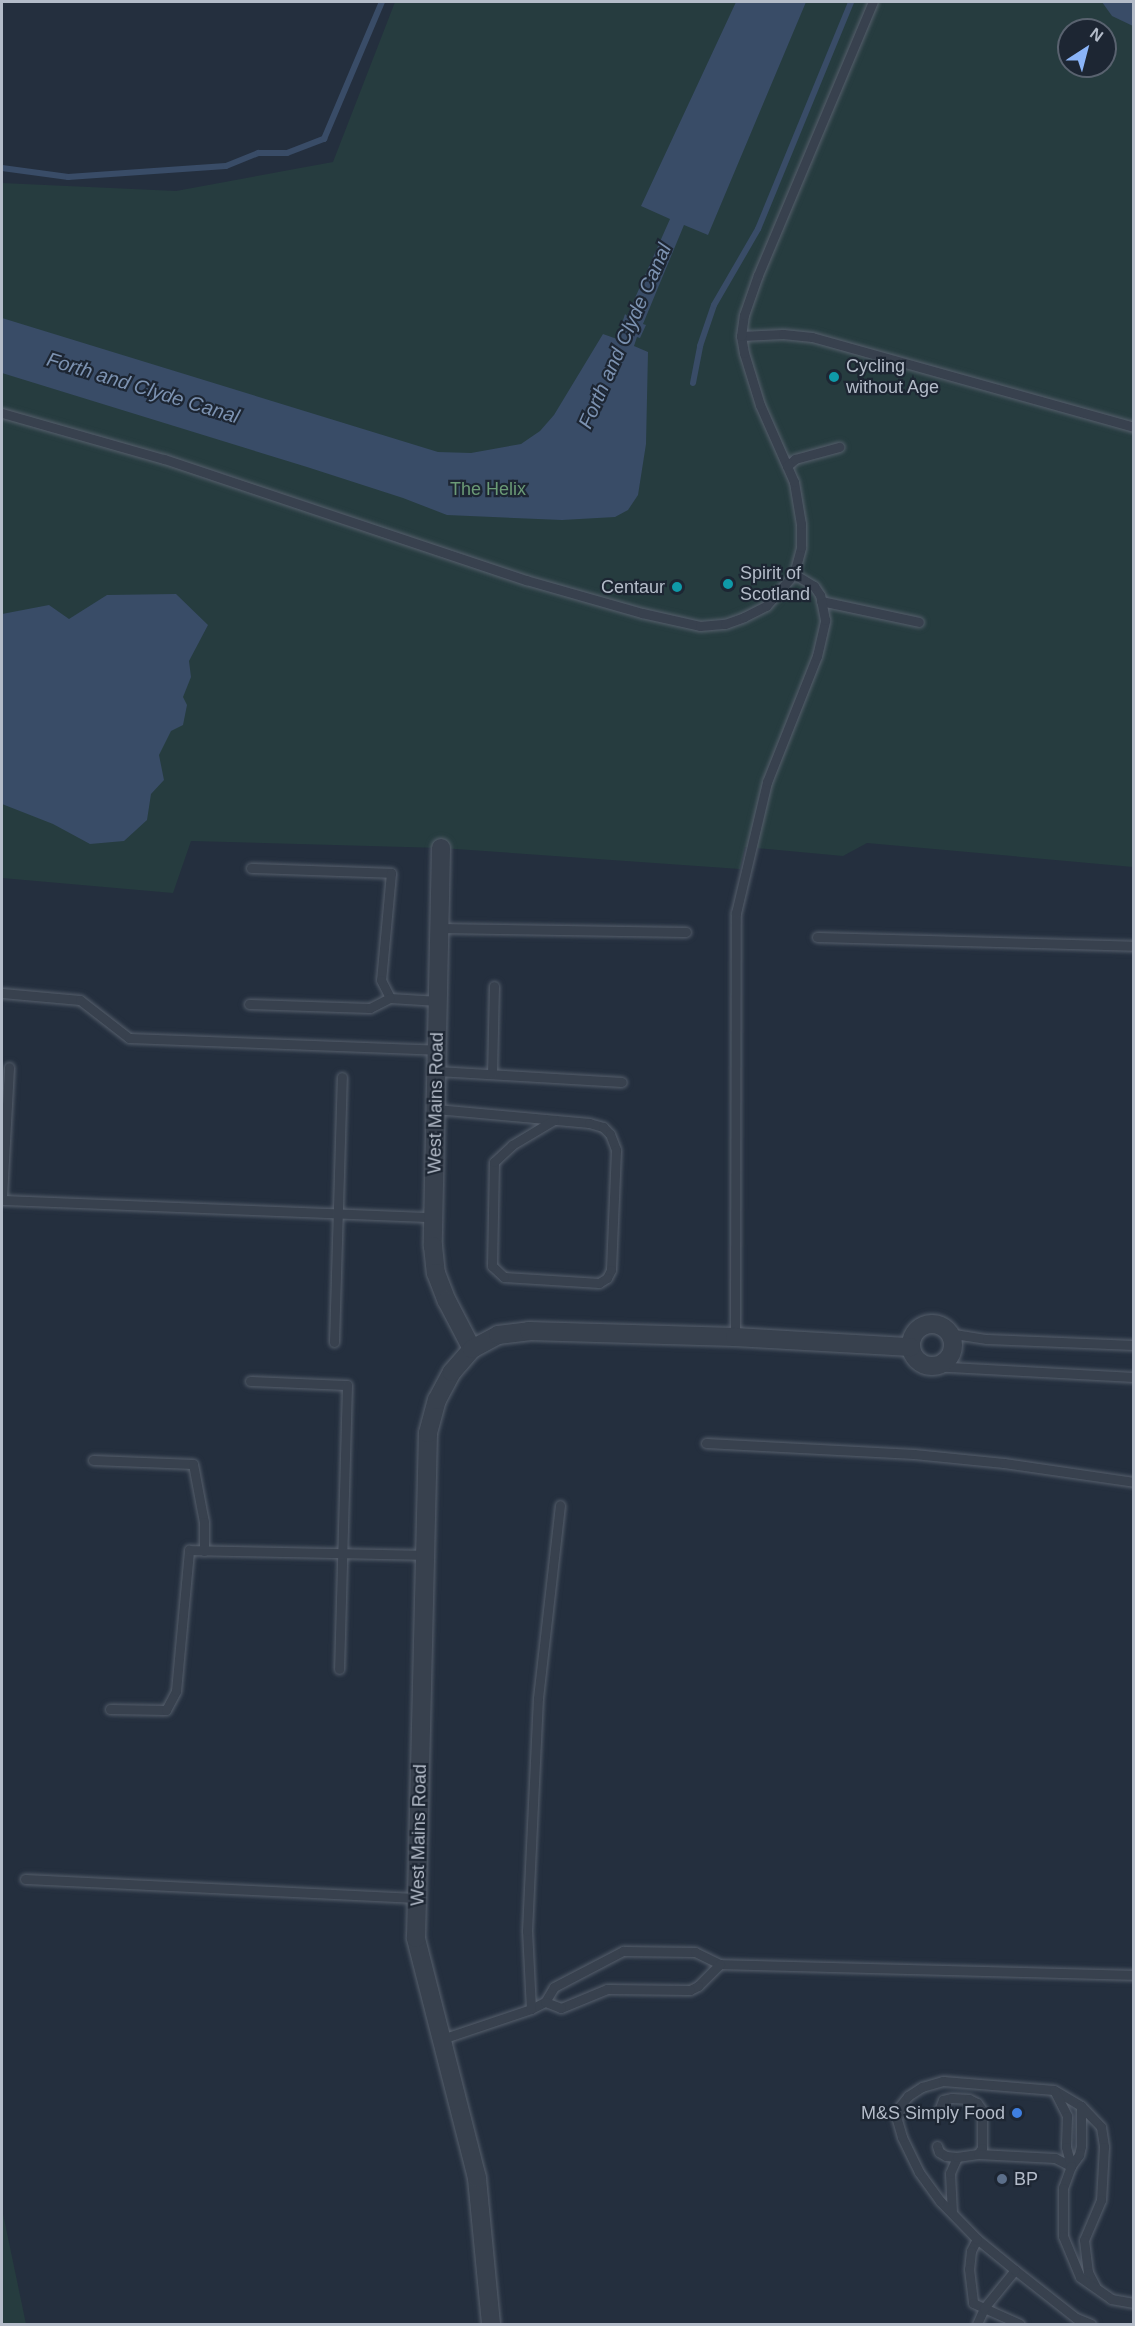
<!DOCTYPE html>
<style>
body{margin:0}
#map{position:relative;width:1135px;height:2326px;overflow:hidden;background:#242f3e;font-family:Arial,sans-serif}
div>[style]{position:absolute}
.green>*{inset:0;background:#263c3f}
.water>*{inset:0;background:#394c67}
.stream>*{height:6px;margin:-3px;padding:0 3px;transform-origin:3px;border-radius:3px;background:#394c67}
.roads{filter:drop-shadow(0 0 2px #565f6c) drop-shadow(0 0 2px #565f6c)}
.service>*{height:9px;margin:-4.5px;padding:0 4.5px;transform-origin:4.5px;border-radius:4.5px;background:#38414e}
.minor>*{height:18px;margin:-9px;padding:0 9px;transform-origin:9px;border-radius:9px;background:#38414e}
.minor>.ring{margin:-9px;padding:0;box-sizing:content-box;background:none;border:18px solid #38414e;border-radius:50%}
.dots>*{width:16px;height:16px;translate:-50% -50%;box-sizing:border-box;border:3px solid #1d2633;border-radius:50%}
span{translate:-50% -50%;white-space:nowrap;text-align:center;line-height:1.15;-webkit-text-stroke:4.5px #1d2633;paint-order:stroke}
.poi-label{font-size:18px;color:#b4bcc9}
.left{translate:0 -50%;text-align:left}
.right{translate:-100% -50%;text-align:right}
.park-label{font-size:18px;color:#6b9a76}
.street-label{font-size:18px;color:#b4bcc9}
.water-label{font-size:20px;color:#7c92b1;font-style:italic}
.frame{position:absolute;inset:0;border:3px solid #b4bcc9;pointer-events:none}
.north{position:absolute;left:1057px;top:18px;width:60px;height:60px;box-sizing:border-box;background:#1d2633;border:2px solid #59626f;border-radius:50%;rotate:36deg;font-size:16px;font-weight:700;line-height:24px;text-align:center;color:#b4bcc9}
.north::after{content:'';display:block;margin:auto;width:21px;height:27px;background:#8ab4f8;clip-path:polygon(50% 0,100% 100%,50% 72%,0 100%)}
</style>
<div id="map">
<div class="green">
<i style="clip-path:polygon(evenodd,395px 2px,1133px 2px,1133px 867px,867px 843px,843px 856px,745px 847px,740px 869px,441px 848px,191px 841px,173px 893px,2px 878px,2px 183px,176px 191px,333px 162px,395px 2px,1069px 30px,1105px 30px,1105px 66px,1069px 66px,1069px 30px)"></i>
<i style="clip-path:polygon(2px 2209px,26px 2324px,2px 2324px)"></i>
</div>
<div class="water">
<i style="clip-path:polygon(736px 2px,806px 2px,708px 235px,684px 225px,643px 324px,646px 325px,640px 338px,637px 337px,634px 346px,648px 352px,646px 444px,638px 495px,628px 510px,615px 517px,562px 520px,447px 515px,403px 498px,307px 467px,2px 373px,2px 318px,438px 452px,471px 453px,521px 444px,540px 431px,554px 415px,603px 334px,617px 339px,625px 314px,627px 316px,670px 219px,641px 206px)"></i>
<i style="clip-path:polygon(1102px 2px,1133px 2px,1133px 26px,1112px 16px)"></i>
<i style="clip-path:polygon(176px 594px,208px 625px,189px 661px,191px 677px,183px 697px,187px 705px,183px 725px,171px 731px,159px 755px,164px 780px,151px 794px,147px 820px,124px 841px,90px 844px,53px 824px,2px 804px,2px 614px,49px 605px,69px 619px,107px 595px)"></i>
</div>
<div class="stream">
<i style="left:2px;top:168px;width:67px;rotate:7.8deg"></i>
<i style="left:68px;top:177px;width:158px;rotate:-4deg"></i>
<i style="left:226px;top:166px;width:35px;rotate:-22deg"></i>
<i style="left:259px;top:153px;width:28px"></i>
<i style="left:287px;top:153px;width:40px;rotate:-21deg"></i>
<i style="left:324px;top:139px;width:149px;rotate:-67.1deg"></i>
<i style="left:693px;top:383px;width:38px;rotate:-79deg"></i>
<i style="left:700px;top:346px;width:43px;rotate:-71.1deg"></i>
<i style="left:714px;top:305px;width:88px;rotate:-59.9deg"></i>
<i style="left:758px;top:229px;width:245px;rotate:-67.7deg"></i>
</div>
<div class="roads">
<div class="service">
<i style="left:741px;top:336px;width:42px;rotate:-2.7deg"></i>
<i style="left:783px;top:334px;width:29px;rotate:6deg"></i>
<i style="left:812px;top:337px;width:334px;rotate:15.6deg"></i>
<i style="left:2px;top:413px;width:168px;rotate:15.9deg"></i>
<i style="left:164px;top:459px;width:382px;rotate:18.5deg"></i>
<i style="left:526px;top:580px;width:121px;rotate:15.9deg"></i>
<i style="left:642px;top:613px;width:59px;rotate:12.6deg"></i>
<i style="left:700px;top:626px;width:25px;rotate:-5deg"></i>
<i style="left:725px;top:624px;width:20px;rotate:-20deg"></i>
<i style="left:744px;top:617px;width:25px;rotate:-27deg"></i>
<i style="left:766px;top:606px;width:43px;rotate:-48.8deg"></i>
<i style="left:794px;top:574px;width:28px;rotate:-75deg"></i>
<i style="left:801px;top:547px;width:23px;rotate:-90deg"></i>
<i style="left:801px;top:524px;width:43px;rotate:-99.5deg"></i>
<i style="left:794px;top:482px;width:84px;rotate:-113.8deg"></i>
<i style="left:760px;top:405px;width:54px;rotate:-107.1deg"></i>
<i style="left:744px;top:353px;width:17px;rotate:-100deg"></i>
<i style="left:741px;top:336px;width:21px;rotate:-82deg"></i>
<i style="left:744px;top:315px;width:42px;rotate:-70.7deg"></i>
<i style="left:758px;top:275px;width:296px;rotate:-67.2deg"></i>
<i style="left:787px;top:466px;width:11px;rotate:-41deg"></i>
<i style="left:795px;top:459px;width:46px;rotate:-15.3deg"></i>
<i style="left:821px;top:601px;width:100px;rotate:12.1deg"></i>
<i style="left:251px;top:868px;width:140px;rotate:2deg"></i>
<i style="left:391px;top:873px;width:107px;rotate:95.3deg"></i>
<i style="left:381px;top:980px;width:20px;rotate:63deg"></i>
<i style="left:390px;top:998px;width:48px;rotate:3.6deg"></i>
<i style="left:439px;top:928px;width:247px;rotate:0.9deg"></i>
<i style="left:817px;top:937px;width:317px;rotate:1.6deg"></i>
<i style="left:2px;top:993px;width:78px;rotate:5.1deg"></i>
<i style="left:80px;top:1000px;width:62px;rotate:37.8deg"></i>
<i style="left:129px;top:1038px;width:308px;rotate:2.2deg"></i>
<i style="left:249px;top:1004px;width:121px;rotate:1.9deg"></i>
<i style="left:370px;top:1008px;width:22px;rotate:-27deg"></i>
<i style="left:437px;top:1071px;width:185px;rotate:3.4deg"></i>
<i style="left:492px;top:1074px;width:88px;rotate:-88.7deg"></i>
<i style="left:436px;top:1109px;width:154px;rotate:5.2deg"></i>
<i style="left:589px;top:1123px;width:15px;rotate:16deg"></i>
<i style="left:603px;top:1127px;width:10px;rotate:45deg"></i>
<i style="left:610px;top:1134px;width:17px;rotate:69deg"></i>
<i style="left:616px;top:1150px;width:120px;rotate:92.4deg"></i>
<i style="left:611px;top:1270px;width:9px;rotate:117deg"></i>
<i style="left:607px;top:1278px;width:9px;rotate:148deg"></i>
<i style="left:599px;top:1283px;width:95px;rotate:-176.4deg"></i>
<i style="left:504px;top:1277px;width:16px;rotate:-137deg"></i>
<i style="left:492px;top:1266px;width:104px;rotate:-88.9deg"></i>
<i style="left:494px;top:1162px;width:25px;rotate:-43deg"></i>
<i style="left:512px;top:1145px;width:49px;rotate:-30.8deg"></i>
<i style="left:2px;top:1197px;width:130px;rotate:-86.9deg"></i>
<i style="left:2px;top:1200px;width:432px;rotate:2.3deg"></i>
<i style="left:948px;top:1333px;width:39px;rotate:9deg"></i>
<i style="left:987px;top:1339px;width:147px;rotate:2.3deg"></i>
<i style="left:735px;top:1337px;width:424px;rotate:-89.9deg"></i>
<i style="left:736px;top:913px;width:135px;rotate:-76.7deg"></i>
<i style="left:767px;top:782px;width:136px;rotate:-68.4deg"></i>
<i style="left:817px;top:656px;width:37px;rotate:-77deg"></i>
<i style="left:825px;top:620px;width:25px;rotate:-101deg"></i>
<i style="left:820px;top:595px;width:11px;rotate:-124deg"></i>
<i style="left:814px;top:586px;width:23px;rotate:-149deg"></i>
<i style="left:334px;top:1342px;width:265px;rotate:-88.3deg"></i>
<i style="left:931px;top:1366px;width:203px;rotate:3.1deg"></i>
<i style="left:250px;top:1381px;width:97px;rotate:2.4deg"></i>
<i style="left:347px;top:1385px;width:284px;rotate:91.6deg"></i>
<i style="left:706px;top:1443px;width:208px;rotate:3deg"></i>
<i style="left:914px;top:1454px;width:90px;rotate:5.7deg"></i>
<i style="left:1004px;top:1463px;width:131px;rotate:8.3deg"></i>
<i style="left:93px;top:1460px;width:100px;rotate:2.3deg"></i>
<i style="left:193px;top:1464px;width:59px;rotate:79.3deg"></i>
<i style="left:204px;top:1522px;width:29px;rotate:90deg"></i>
<i style="left:110px;top:1709px;width:56px;rotate:1deg"></i>
<i style="left:166px;top:1710px;width:21px;rotate:-62deg"></i>
<i style="left:176px;top:1691px;width:142px;rotate:-84.7deg"></i>
<i style="left:189px;top:1550px;width:237px;rotate:1.2deg"></i>
<i style="left:25px;top:1879px;width:392px;rotate:2.8deg"></i>
<i style="left:720px;top:1964px;width:414px;rotate:1.5deg"></i>
<i style="left:531px;top:2009px;width:16px;rotate:-27deg"></i>
<i style="left:545px;top:2002px;width:17px;rotate:-59deg"></i>
<i style="left:554px;top:1987px;width:78px;rotate:-27.6deg"></i>
<i style="left:623px;top:1951px;width:72px;rotate:0.8deg"></i>
<i style="left:695px;top:1952px;width:28px;rotate:26deg"></i>
<i style="left:720px;top:1964px;width:31px;rotate:135deg"></i>
<i style="left:698px;top:1986px;width:9px;rotate:153deg"></i>
<i style="left:690px;top:1990px;width:83px;rotate:-179.3deg"></i>
<i style="left:607px;top:1989px;width:50px;rotate:157.6deg"></i>
<i style="left:561px;top:2008px;width:17px;rotate:-159deg"></i>
<i style="left:442px;top:2039px;width:94px;rotate:-18.6deg"></i>
<i style="left:531px;top:2009px;width:78px;rotate:-92.9deg"></i>
<i style="left:527px;top:1931px;width:233px;rotate:-87.3deg"></i>
<i style="left:538px;top:1698px;width:194px;rotate:-83.5deg"></i>
<i style="left:1056px;top:2091px;width:29px;rotate:31deg"></i>
<i style="left:1081px;top:2106px;width:29px;rotate:46deg"></i>
<i style="left:1101px;top:2127px;width:20px;rotate:81deg"></i>
<i style="left:1104px;top:2147px;width:53px;rotate:93.2deg"></i>
<i style="left:1101px;top:2200px;width:43px;rotate:113deg"></i>
<i style="left:1084px;top:2240px;width:32px;rotate:83deg"></i>
<i style="left:1088px;top:2272px;width:16px;rotate:63deg"></i>
<i style="left:938px;top:2113px;width:14px;rotate:-69deg"></i>
<i style="left:943px;top:2100px;width:9px;rotate:-13deg"></i>
<i style="left:952px;top:2098px;width:17px;rotate:3deg"></i>
<i style="left:969px;top:2099px;width:9px;rotate:27deg"></i>
<i style="left:977px;top:2103px;width:9px;rotate:54deg"></i>
<i style="left:982px;top:2110px;width:38px;rotate:90deg"></i>
<i style="left:982px;top:2148px;width:7px;rotate:124deg"></i>
<i style="left:937px;top:2146px;width:6px;rotate:72deg"></i>
<i style="left:939px;top:2152px;width:8px;rotate:30deg"></i>
<i style="left:946px;top:2156px;width:11px;rotate:5deg"></i>
<i style="left:952px;top:2213px;width:40px;rotate:-92.9deg"></i>
<i style="left:950px;top:2173px;width:17px;rotate:-66deg"></i>
<i style="left:957px;top:2157px;width:21px;rotate:-8deg"></i>
<i style="left:978px;top:2154px;width:77px;rotate:3deg"></i>
<i style="left:1055px;top:2158px;width:18px;rotate:27deg"></i>
<i style="left:1071px;top:2166px;width:14px;rotate:-54deg"></i>
<i style="left:1079px;top:2155px;width:9px;rotate:-77deg"></i>
<i style="left:1081px;top:2146px;width:40px;rotate:-90deg"></i>
<i style="left:977px;top:2239px;width:13px;rotate:117deg"></i>
<i style="left:971px;top:2251px;width:18px;rotate:96deg"></i>
<i style="left:969px;top:2269px;width:34px;rotate:83deg"></i>
<i style="left:973px;top:2303px;width:51px;rotate:24.1deg"></i>
<i style="left:977px;top:2324px;width:17px;rotate:-66deg"></i>
<i style="left:984px;top:2308px;width:49px;rotate:-50.8deg"></i>
<i style="left:1091px;top:2324px;width:16px;rotate:-158deg"></i>
<i style="left:1076px;top:2318px;width:78px;rotate:-141.8deg"></i>
<i style="left:1015px;top:2270px;width:49px;rotate:-140.8deg"></i>
<i style="left:977px;top:2239px;width:53px;rotate:-134.2deg"></i>
<i style="left:940px;top:2201px;width:36px;rotate:-126deg"></i>
<i style="left:919px;top:2172px;width:39px;rotate:-116deg"></i>
<i style="left:902px;top:2137px;width:19px;rotate:-106deg"></i>
<i style="left:897px;top:2119px;width:13px;rotate:-77deg"></i>
<i style="left:900px;top:2106px;width:13px;rotate:-51deg"></i>
<i style="left:908px;top:2096px;width:17px;rotate:-33deg"></i>
<i style="left:922px;top:2087px;width:22px;rotate:-16deg"></i>
<i style="left:943px;top:2081px;width:111px;rotate:4.6deg"></i>
<i style="left:1054px;top:2090px;width:29px;rotate:63deg"></i>
<i style="left:1067px;top:2116px;width:31px;rotate:92deg"></i>
<i style="left:1066px;top:2147px;width:20px;rotate:75deg"></i>
<i style="left:1071px;top:2166px;width:23px;rotate:110deg"></i>
<i style="left:1063px;top:2188px;width:48px;rotate:90deg"></i>
<i style="left:1063px;top:2236px;width:44px;rotate:67.5deg"></i>
<i style="left:1080px;top:2277px;width:38px;rotate:35deg"></i>
<i style="left:1111px;top:2299px;width:23px;rotate:10deg"></i>
</div>
<div class="minor">
<i style="left:441px;top:848px;width:398px;rotate:91.2deg"></i>
<i style="left:433px;top:1246px;width:27px;rotate:84deg"></i>
<i style="left:436px;top:1273px;width:30px;rotate:69deg"></i>
<i style="left:447px;top:1301px;width:54px;rotate:62.5deg"></i>
<i class="ring" style="left:911px;top:1324px;width:24px;height:24px"></i>
<i style="left:491px;top:2324px;width:147px;rotate:-95.5deg"></i>
<i style="left:477px;top:2178px;width:248px;rotate:-104.3deg"></i>
<i style="left:416px;top:1938px;width:505px;rotate:-88.64deg"></i>
<i style="left:428px;top:1433px;width:34px;rotate:-75deg"></i>
<i style="left:437px;top:1400px;width:32px;rotate:-62deg"></i>
<i style="left:452px;top:1372px;width:30px;rotate:-49deg"></i>
<i style="left:472px;top:1349px;width:30px;rotate:-28deg"></i>
<i style="left:498px;top:1335px;width:31px;rotate:-7deg"></i>
<i style="left:529px;top:1331px;width:206px;rotate:1.7deg"></i>
<i style="left:735px;top:1337px;width:176px;rotate:3.3deg"></i>
</div>
</div>
<div class="dots">
<i style="left:834px;top:377px;background:#0f9aa8"></i>
<i style="left:728px;top:584px;background:#0f9aa8"></i>
<i style="left:677px;top:587px;background:#0f9aa8"></i>
<i style="left:1017px;top:2113px;background:#3f7fe0"></i>
<i style="left:1002px;top:2179px;background:#5c6f8a"></i>
</div>
<div class="poi-label">
<span class="left" style="left:846px;top:377px">Cycling<br>without Age</span>
<span class="left" style="left:740px;top:584px">Spirit of<br>Scotland</span>
<span class="right" style="left:665px;top:587px">Centaur</span>
<span class="right" style="left:1005px;top:2113px">M&amp;S Simply Food</span>
<span class="left" style="left:1014px;top:2179px">BP</span>
</div>
<div class="park-label">
<span style="left:488px;top:489px">The Helix</span>
</div>
<div class="street-label">
<span style="left:436px;top:1103px;rotate:-89deg">West Mains Road</span>
<span style="left:419px;top:1835px;rotate:-89deg">West Mains Road</span>
</div>
<div class="water-label">
<span style="left:625px;top:336px;rotate:-66deg">Forth and Clyde Canal</span>
<span style="left:143px;top:388px;rotate:17deg">Forth and Clyde Canal</span>
</div>
<div class="frame"></div>
<div class="north">N</div>
</div>
